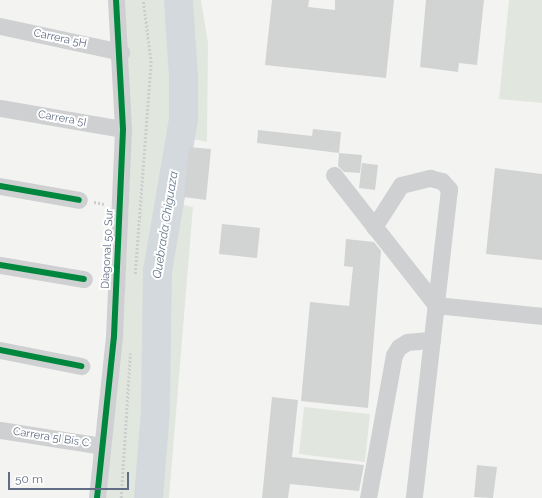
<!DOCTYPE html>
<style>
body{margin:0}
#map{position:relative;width:542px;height:498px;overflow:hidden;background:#f3f4f1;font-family:Raleway,sans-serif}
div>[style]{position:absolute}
.green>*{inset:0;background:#e1e7df}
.river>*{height:29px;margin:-14.5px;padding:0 14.5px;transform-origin:14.5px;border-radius:14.5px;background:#d4d9dd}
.building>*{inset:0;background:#d2d3d3}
.path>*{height:2.5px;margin-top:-1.25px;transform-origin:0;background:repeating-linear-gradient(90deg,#cdcdcd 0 2px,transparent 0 4px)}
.minor>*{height:17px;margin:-8.5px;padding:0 8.5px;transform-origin:8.5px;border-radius:8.5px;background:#cfd0d1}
.cycleway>*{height:6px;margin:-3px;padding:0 3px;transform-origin:3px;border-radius:3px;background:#00873e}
span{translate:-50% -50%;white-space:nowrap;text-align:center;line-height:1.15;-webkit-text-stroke:4px #fff;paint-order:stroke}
.street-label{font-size:11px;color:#616d84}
.water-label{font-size:12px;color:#627589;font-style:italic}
.scale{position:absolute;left:8px;top:472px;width:121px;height:18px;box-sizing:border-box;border:2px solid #616d84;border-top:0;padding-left:5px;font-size:12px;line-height:14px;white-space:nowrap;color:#616d84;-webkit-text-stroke:3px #fff;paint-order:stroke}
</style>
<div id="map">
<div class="green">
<i style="clip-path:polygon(123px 0,201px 0,208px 43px,207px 142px,188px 138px,176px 203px,193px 207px,169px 498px,106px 498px,124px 308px,131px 146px,128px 55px)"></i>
<i style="clip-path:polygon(509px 0,542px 0,542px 103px,499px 99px)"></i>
<i style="clip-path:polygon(304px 407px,370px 414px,365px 462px,299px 454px)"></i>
</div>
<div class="river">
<i style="left:148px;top:498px;width:89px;rotate:-85.5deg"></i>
<i style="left:155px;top:409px;width:138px;rotate:-89.2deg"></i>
<i style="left:157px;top:271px;width:154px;rotate:-80.3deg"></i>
<i style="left:183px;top:119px;width:43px;rotate:-90deg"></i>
<i style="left:183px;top:76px;width:76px;rotate:-93.8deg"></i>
</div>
<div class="building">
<i style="clip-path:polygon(272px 0,309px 0,308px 7px,335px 10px,335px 0,394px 0,386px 78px,265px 65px)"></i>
<i style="clip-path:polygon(426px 0,484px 0,477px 65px,459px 63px,458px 72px,420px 67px)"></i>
<i style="clip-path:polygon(313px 129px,341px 132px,339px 153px,257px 143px,258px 130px,312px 136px)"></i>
<i style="clip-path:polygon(189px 147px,211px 149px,206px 200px,184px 197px)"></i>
<i style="clip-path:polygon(339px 153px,362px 155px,360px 173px,344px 172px,338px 166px)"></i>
<i style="clip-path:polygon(362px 163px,378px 165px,375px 190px,359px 188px)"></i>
<i style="clip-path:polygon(495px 168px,542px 174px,542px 260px,486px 254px)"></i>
<i style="clip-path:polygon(222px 224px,260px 228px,257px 258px,219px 254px)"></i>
<i style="clip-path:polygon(346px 239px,374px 242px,381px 251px,368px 408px,301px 401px,310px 302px,349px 306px,353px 267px,344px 266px)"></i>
<i style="clip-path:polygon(272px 397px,298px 400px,292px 457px,364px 465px,359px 491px,290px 484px,288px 498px,262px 498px)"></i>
<i style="clip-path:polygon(477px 465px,497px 467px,493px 498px,474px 497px)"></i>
</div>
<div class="path">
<i style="left:94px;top:202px;width:10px;rotate:11deg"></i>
<i style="left:135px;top:274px;width:212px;rotate:-85.7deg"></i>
<i style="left:151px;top:63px;width:64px;rotate:-97.2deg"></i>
<i style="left:121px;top:498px;width:145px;rotate:-86.4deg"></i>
</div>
<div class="minor">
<i style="left:0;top:26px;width:124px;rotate:12.1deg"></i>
<i style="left:0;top:108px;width:125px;rotate:9.7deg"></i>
<i style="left:334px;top:175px;width:165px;rotate:51.9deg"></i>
<i style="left:436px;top:305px;width:107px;rotate:5.9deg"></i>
<i style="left:0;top:186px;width:80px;rotate:10deg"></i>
<i style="left:374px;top:227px;width:50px;rotate:-57.3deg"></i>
<i style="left:401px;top:185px;width:30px;rotate:-14deg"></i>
<i style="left:430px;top:178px;width:12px;rotate:14deg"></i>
<i style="left:442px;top:181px;width:11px;rotate:49deg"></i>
<i style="left:449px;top:189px;width:311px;rotate:96.5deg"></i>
<i style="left:0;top:265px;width:85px;rotate:9.5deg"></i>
<i style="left:0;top:350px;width:83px;rotate:11.2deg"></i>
<i style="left:0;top:430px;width:103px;rotate:8.9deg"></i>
<i style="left:97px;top:498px;width:163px;rotate:-84deg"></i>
<i style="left:114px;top:336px;width:207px;rotate:-87.5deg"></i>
<i style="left:123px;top:129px;width:129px;rotate:-93.1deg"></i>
<i style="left:368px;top:498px;width:145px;rotate:-79.7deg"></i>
<i style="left:394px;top:355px;width:9px;rotate:-58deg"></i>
<i style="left:399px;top:347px;width:9px;rotate:-32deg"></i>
<i style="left:407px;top:342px;width:25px;rotate:-5deg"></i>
</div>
<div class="cycleway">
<i style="left:0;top:186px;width:80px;rotate:10deg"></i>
<i style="left:0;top:265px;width:85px;rotate:9.5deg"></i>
<i style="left:0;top:350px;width:83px;rotate:11.2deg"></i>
<i style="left:97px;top:498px;width:163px;rotate:-84deg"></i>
<i style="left:114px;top:336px;width:207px;rotate:-87.5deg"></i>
<i style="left:123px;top:129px;width:129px;rotate:-93.1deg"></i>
</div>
<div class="street-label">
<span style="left:60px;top:39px;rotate:12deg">Carrera 5H</span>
<span style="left:62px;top:119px;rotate:10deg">Carrera 5I</span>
<span style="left:108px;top:249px;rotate:-87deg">Diagonal 50 Sur</span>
<span style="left:51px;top:438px;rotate:9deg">Carrera 5I Bis C</span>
</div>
<div class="water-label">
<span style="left:166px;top:225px;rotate:-81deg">Quebrada Chiguaza</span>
</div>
<div class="scale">50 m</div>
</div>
